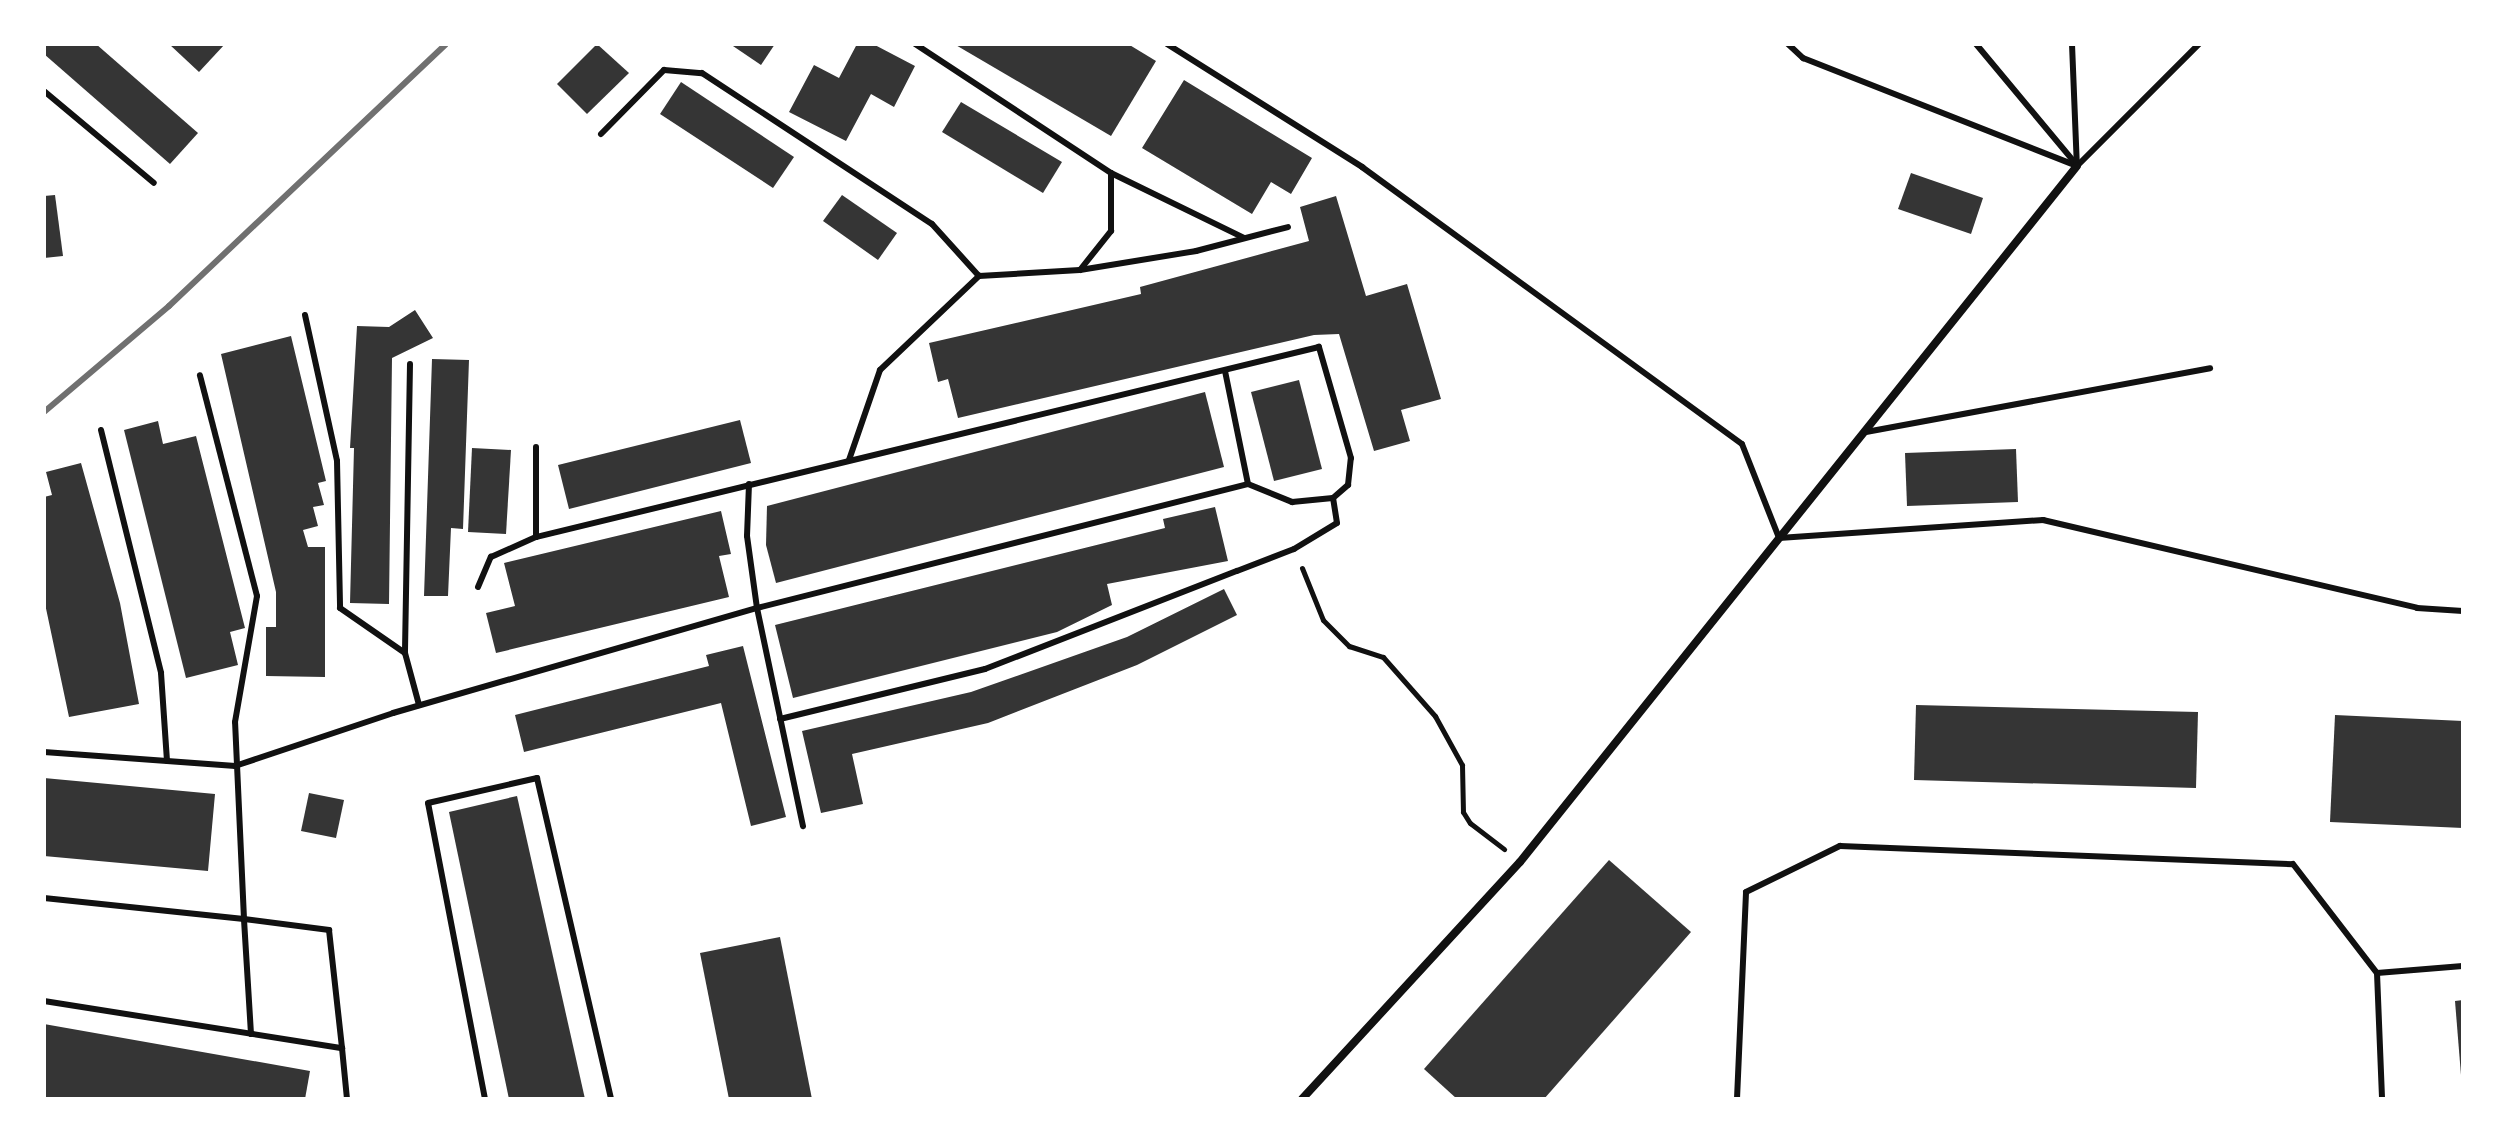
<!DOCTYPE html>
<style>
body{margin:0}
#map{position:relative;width:2507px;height:1143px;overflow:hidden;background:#fff;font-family:Overpass,sans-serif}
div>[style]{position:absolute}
.building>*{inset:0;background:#353535}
.path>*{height:5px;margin:-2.5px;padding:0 2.5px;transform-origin:2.5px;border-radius:2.5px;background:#111}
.service>*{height:6px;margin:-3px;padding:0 3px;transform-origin:3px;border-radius:3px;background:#111}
.minor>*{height:8px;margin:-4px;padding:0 4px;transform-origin:4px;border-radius:4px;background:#111}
.rail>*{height:6px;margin:-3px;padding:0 3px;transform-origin:3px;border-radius:3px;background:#707070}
span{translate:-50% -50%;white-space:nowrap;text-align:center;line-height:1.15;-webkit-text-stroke:8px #fff;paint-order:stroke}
.frame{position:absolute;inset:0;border:46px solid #fff;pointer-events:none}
</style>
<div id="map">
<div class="building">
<i style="clip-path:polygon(44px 44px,96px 44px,198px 133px,170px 164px,44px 54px)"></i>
<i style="clip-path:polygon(169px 44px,225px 44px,199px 72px)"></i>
<i style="clip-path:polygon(597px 44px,629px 73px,587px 114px,557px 84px)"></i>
<i style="clip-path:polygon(730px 44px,775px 44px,761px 65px)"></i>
<i style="clip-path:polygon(857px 44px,873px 44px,915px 66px,894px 107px,871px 94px,846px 141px,789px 112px,814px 65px,839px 78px)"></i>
<i style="clip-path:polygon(954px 44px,1128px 44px,1156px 61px,1111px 136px)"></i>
<i style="clip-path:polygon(1184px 80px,1312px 158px,1291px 194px,1271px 182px,1252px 214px,1142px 148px)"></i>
<i style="clip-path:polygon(681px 82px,794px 157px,773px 188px,660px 114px)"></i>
<i style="clip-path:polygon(961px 102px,1062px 162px,1043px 193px,942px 132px)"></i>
<i style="clip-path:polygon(1911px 173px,1983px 198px,1971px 234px,1898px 209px)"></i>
<i style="clip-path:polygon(55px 195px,63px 256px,44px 258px,44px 196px)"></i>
<i style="clip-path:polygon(842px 195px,897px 233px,878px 260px,823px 221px)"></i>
<i style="clip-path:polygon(1336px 196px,1366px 296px,1407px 284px,1441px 399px,1401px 410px,1410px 441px,1374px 451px,1339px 334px,1314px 335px,958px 418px,948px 379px,938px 382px,929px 343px,1141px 294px,1140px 287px,1309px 241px,1300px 207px)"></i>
<i style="clip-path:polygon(415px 310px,433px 338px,392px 358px,389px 604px,350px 603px,354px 448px,350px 448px,357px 326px,389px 327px)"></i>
<i style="clip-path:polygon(291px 336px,326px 481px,318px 483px,324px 505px,313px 507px,318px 526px,303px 530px,308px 547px,325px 547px,325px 677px,266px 676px,266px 627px,276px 627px,276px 592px,221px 354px)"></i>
<i style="clip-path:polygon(432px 359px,469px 360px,463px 529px,451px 528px,448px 596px,424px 596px)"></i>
<i style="clip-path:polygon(1299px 380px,1322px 469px,1274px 481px,1251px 392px)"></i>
<i style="clip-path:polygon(1205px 392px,1224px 467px,776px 583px,766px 545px,767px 506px)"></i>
<i style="clip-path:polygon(740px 420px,751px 463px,569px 509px,558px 465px)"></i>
<i style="clip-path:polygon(158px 421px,163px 444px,196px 436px,245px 628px,230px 632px,238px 665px,186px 678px,124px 430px)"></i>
<i style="clip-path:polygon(472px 448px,511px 450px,506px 534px,468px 532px)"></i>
<i style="clip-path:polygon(2016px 449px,2018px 502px,1907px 506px,1905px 453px)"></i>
<i style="clip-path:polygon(81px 463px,120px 603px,139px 704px,69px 717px,44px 599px,44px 497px,52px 495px,46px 472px)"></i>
<i style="clip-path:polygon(1215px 507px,1228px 561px,1107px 584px,1112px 605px,1057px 632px,793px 698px,775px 625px,1165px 528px,1163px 519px)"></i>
<i style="clip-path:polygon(721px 511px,731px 554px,719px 556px,729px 597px,496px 653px,486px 613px,515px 606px,504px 563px)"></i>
<i style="clip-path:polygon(1224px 589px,1237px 615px,1137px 665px,988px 723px,852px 754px,863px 804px,821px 813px,802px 731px,971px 692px,1127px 637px)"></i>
<i style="clip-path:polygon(743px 646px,786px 817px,751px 826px,721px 703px,524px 752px,515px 715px,709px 666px,706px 655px)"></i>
<i style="clip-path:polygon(1916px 705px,2198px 712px,2196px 788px,1914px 780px)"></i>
<i style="clip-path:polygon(2335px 715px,2463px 721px,2463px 828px,2330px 822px)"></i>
<i style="clip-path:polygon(44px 778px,215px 794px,208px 871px,44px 856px)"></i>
<i style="clip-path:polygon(309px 793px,344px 800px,336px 838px,301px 831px)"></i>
<i style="clip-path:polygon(517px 796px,585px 1099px,509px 1099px,449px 812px)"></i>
<i style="clip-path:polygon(1609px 860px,1691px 932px,1544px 1099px,1457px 1099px,1424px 1069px)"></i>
<i style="clip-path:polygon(780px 937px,812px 1099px,729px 1099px,700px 953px)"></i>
<i style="clip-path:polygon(2463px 1000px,2463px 1074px,2461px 1075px,2455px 1001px)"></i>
<i style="clip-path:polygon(44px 1024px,310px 1071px,305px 1099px,44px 1099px)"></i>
</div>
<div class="path">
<i style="left:1302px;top:568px;width:56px;rotate:68deg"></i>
<i style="left:1323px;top:620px;width:37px;rotate:45deg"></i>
<i style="left:1349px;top:646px;width:36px;rotate:18deg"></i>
<i style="left:1383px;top:657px;width:79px;rotate:48.6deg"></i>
<i style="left:1435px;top:716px;width:56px;rotate:61.1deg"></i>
<i style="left:1462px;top:765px;width:47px;rotate:88.8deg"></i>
<i style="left:1463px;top:812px;width:13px;rotate:58deg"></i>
<i style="left:1470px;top:823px;width:43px;rotate:37.4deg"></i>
</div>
<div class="service">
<i style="left:1167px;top:44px;width:231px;rotate:32.2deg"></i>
<i style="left:1362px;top:167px;width:470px;rotate:36.1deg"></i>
<i style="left:1742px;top:444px;width:101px;rotate:68.5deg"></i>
<i style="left:1779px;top:538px;width:265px;rotate:-3.9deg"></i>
<i style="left:2043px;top:520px;width:384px;rotate:13.2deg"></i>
<i style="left:2417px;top:608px;width:46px;rotate:3.7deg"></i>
<i style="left:1788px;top:44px;width:21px;rotate:43deg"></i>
<i style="left:1803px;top:58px;width:295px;rotate:21.5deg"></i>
<i style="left:1976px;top:44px;width:155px;rotate:50.2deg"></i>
<i style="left:2072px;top:44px;width:122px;rotate:87.7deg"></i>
<i style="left:44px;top:91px;width:143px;rotate:39.9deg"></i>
<i style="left:601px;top:134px;width:90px;rotate:-45.5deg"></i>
<i style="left:664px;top:70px;width:38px;rotate:5deg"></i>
<i style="left:702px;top:73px;width:275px;rotate:33.3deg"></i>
<i style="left:932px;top:224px;width:70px;rotate:47.9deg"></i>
<i style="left:2077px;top:166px;width:173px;rotate:-45deg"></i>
<i style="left:1111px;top:173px;width:148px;rotate:26deg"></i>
<i style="left:1080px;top:270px;width:118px;rotate:-9.3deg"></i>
<i style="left:1196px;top:251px;width:95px;rotate:-14.6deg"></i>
<i style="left:305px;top:315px;width:149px;rotate:77.6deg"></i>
<i style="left:337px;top:461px;width:147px;rotate:88.8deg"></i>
<i style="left:340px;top:608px;width:79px;rotate:34.7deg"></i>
<i style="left:410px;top:364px;width:289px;rotate:91deg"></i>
<i style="left:405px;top:653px;width:54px;rotate:74.9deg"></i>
<i style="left:1225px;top:371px;width:115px;rotate:78.5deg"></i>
<i style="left:101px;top:430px;width:250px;rotate:76.1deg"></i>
<i style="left:161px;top:673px;width:88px;rotate:86.1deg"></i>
<i style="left:1866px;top:432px;width:350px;rotate:-10.5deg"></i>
<i style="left:849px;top:460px;width:95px;rotate:-71deg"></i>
<i style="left:880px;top:370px;width:137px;rotate:-43.5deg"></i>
<i style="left:979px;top:276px;width:101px;rotate:-3.4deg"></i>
<i style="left:1080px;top:270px;width:50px;rotate:-51.5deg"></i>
<i style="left:1111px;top:231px;width:58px;rotate:-90deg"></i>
<i style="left:1111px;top:173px;width:235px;rotate:-146.6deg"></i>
<i style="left:749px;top:484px;width:52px;rotate:92.2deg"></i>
<i style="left:747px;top:536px;width:73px;rotate:82.1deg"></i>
<i style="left:757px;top:608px;width:223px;rotate:78.1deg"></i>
<i style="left:478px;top:587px;width:33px;rotate:-67deg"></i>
<i style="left:491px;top:557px;width:49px;rotate:-24deg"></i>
<i style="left:780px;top:719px;width:211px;rotate:-13.7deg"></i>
<i style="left:985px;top:669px;width:270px;rotate:-21.3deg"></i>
<i style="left:1237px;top:571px;width:61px;rotate:-21.1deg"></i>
<i style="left:1294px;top:549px;width:50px;rotate:-31.2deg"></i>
<i style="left:1337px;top:523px;width:25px;rotate:-99deg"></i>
<i style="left:44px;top:752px;width:192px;rotate:4.2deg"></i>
<i style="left:235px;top:766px;width:167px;rotate:-18.5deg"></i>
<i style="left:393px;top:713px;width:379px;rotate:-16.1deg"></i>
<i style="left:757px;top:608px;width:506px;rotate:-14.17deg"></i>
<i style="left:1248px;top:484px;width:48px;rotate:22.2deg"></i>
<i style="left:1292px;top:502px;width:41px;rotate:-5.6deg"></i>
<i style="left:1333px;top:498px;width:20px;rotate:-41deg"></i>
<i style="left:1348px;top:485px;width:27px;rotate:-84deg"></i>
<i style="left:1351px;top:458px;width:116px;rotate:-106.1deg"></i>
<i style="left:1319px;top:347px;width:806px;rotate:166.36deg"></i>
<i style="left:536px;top:537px;width:90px;rotate:-90deg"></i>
<i style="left:44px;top:898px;width:201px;rotate:6deg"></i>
<i style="left:244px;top:919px;width:197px;rotate:-92.6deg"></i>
<i style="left:235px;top:722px;width:128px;rotate:-80.1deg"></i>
<i style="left:257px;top:596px;width:228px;rotate:-104.5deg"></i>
<i style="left:2377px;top:973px;width:86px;rotate:-4.7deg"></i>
<i style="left:44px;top:1001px;width:302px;rotate:9deg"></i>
<i style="left:342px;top:1048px;width:51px;rotate:84.4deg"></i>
<i style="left:251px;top:1034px;width:115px;rotate:-93.5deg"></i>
<i style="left:244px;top:919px;width:86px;rotate:7.4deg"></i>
<i style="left:329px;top:930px;width:119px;rotate:83.7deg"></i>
<i style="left:485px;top:1099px;width:301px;rotate:-100.9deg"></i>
<i style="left:428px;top:803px;width:112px;rotate:-12.9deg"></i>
<i style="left:537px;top:778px;width:329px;rotate:77deg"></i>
<i style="left:1737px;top:1099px;width:207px;rotate:-87.5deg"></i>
<i style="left:1746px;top:892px;width:105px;rotate:-26.1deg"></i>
<i style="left:1840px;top:846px;width:453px;rotate:2.3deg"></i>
<i style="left:2293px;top:864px;width:138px;rotate:52.4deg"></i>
<i style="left:2377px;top:973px;width:126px;rotate:87.7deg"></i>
</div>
<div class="minor">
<i style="left:1302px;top:1099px;width:322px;rotate:-47.4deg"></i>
<i style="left:1520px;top:862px;width:891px;rotate:-51.33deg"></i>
</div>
<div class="rail">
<i style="left:44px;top:412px;width:164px;rotate:-40.3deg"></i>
<i style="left:169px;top:306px;width:381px;rotate:-43.4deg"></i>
</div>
<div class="frame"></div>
</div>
